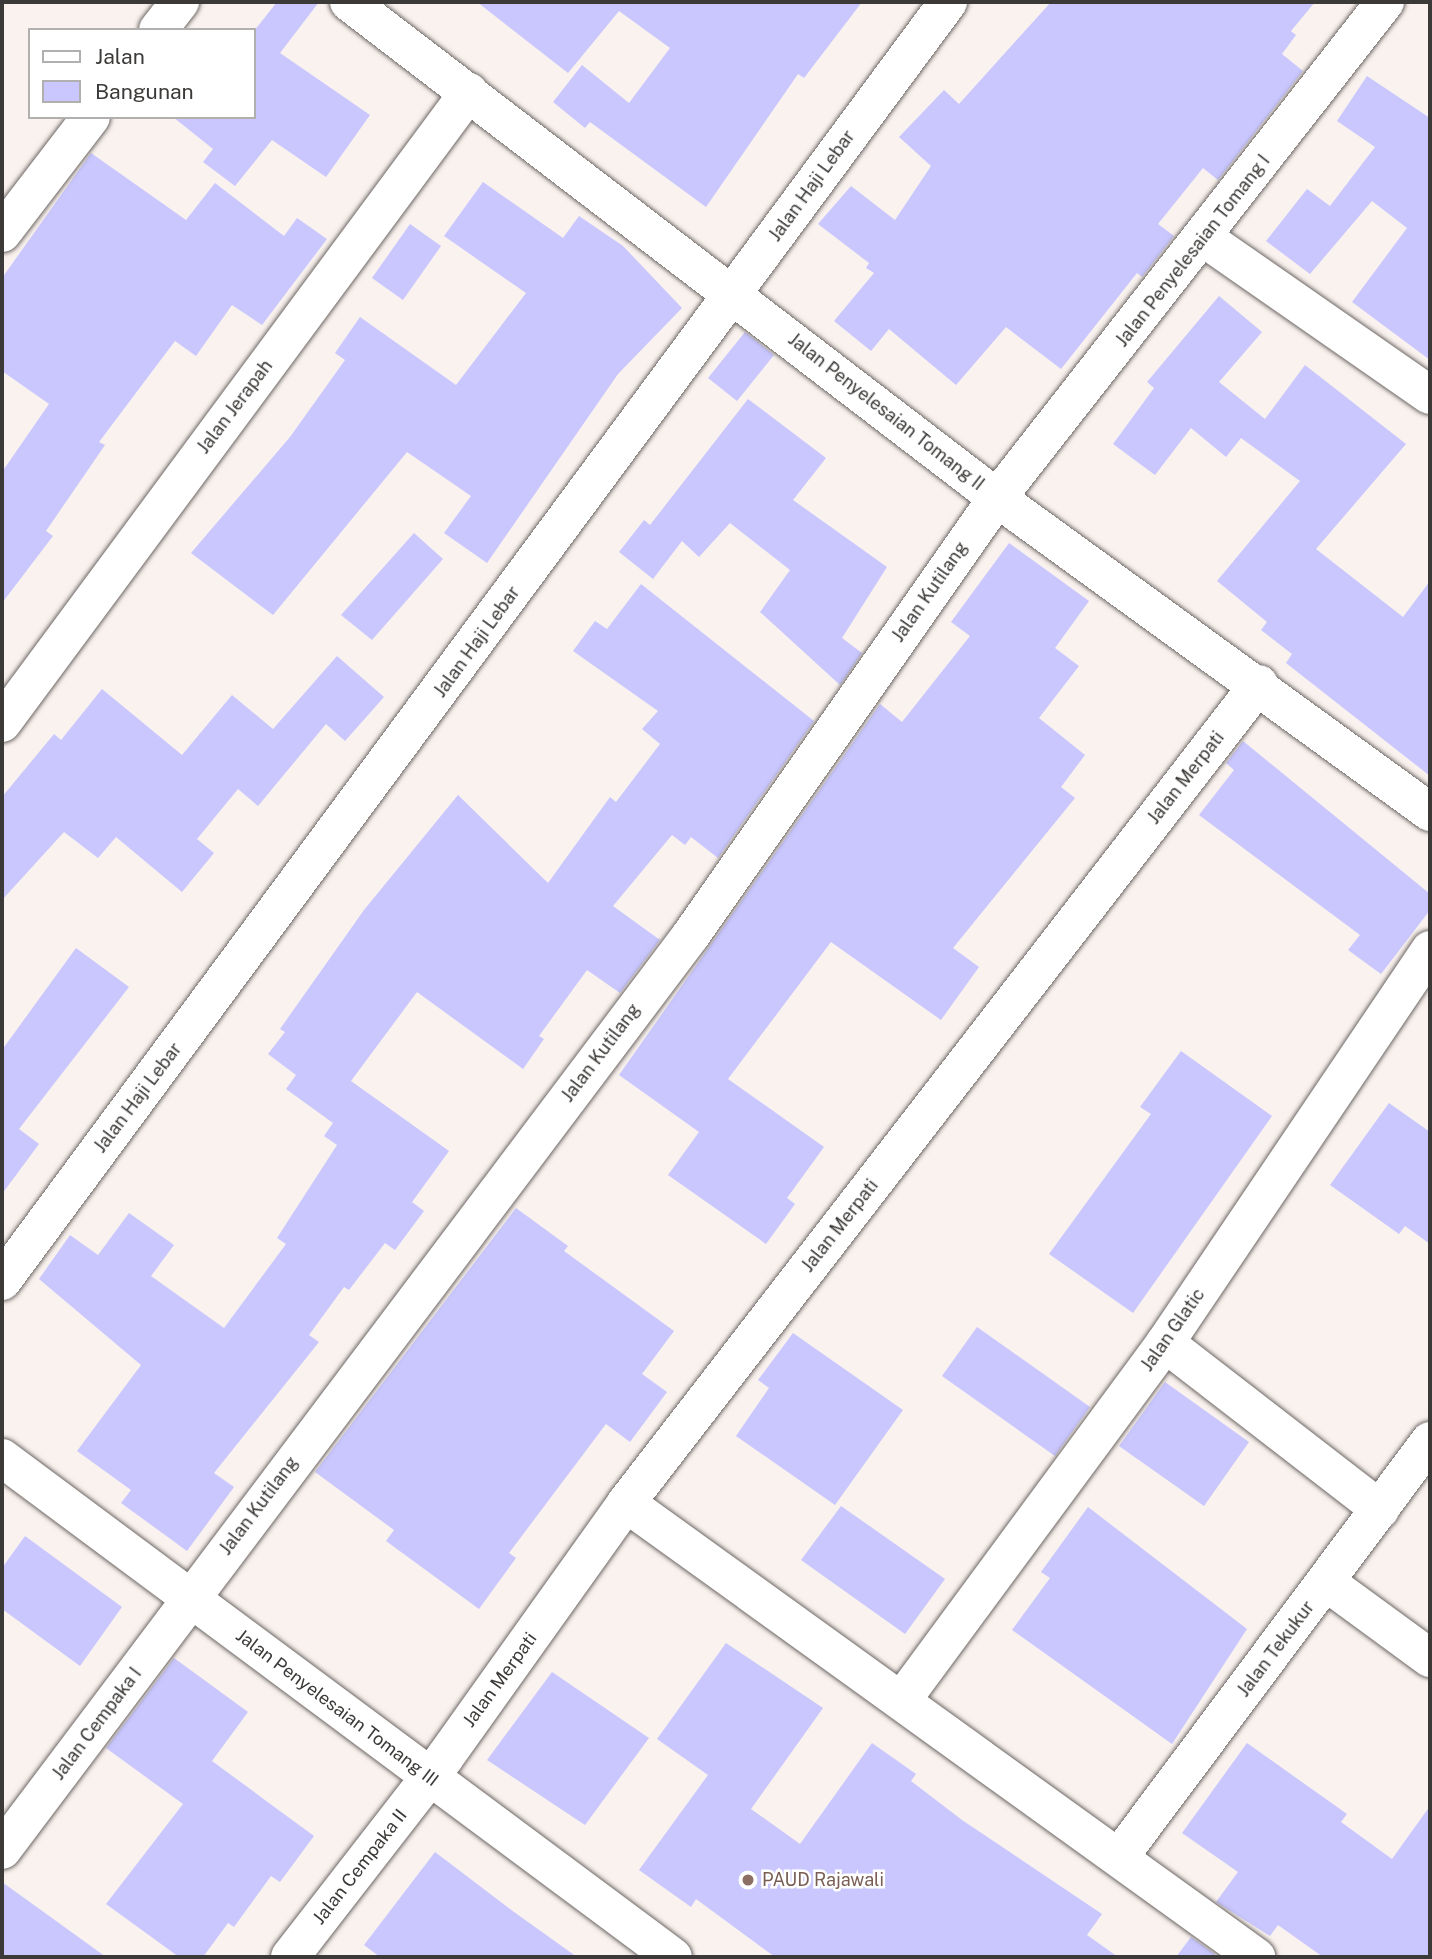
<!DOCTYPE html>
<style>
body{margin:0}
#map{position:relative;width:1432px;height:1959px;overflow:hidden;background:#f9f2ee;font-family:"Public Sans",sans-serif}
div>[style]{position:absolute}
.building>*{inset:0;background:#c9c7fe}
.roads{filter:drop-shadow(0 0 2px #6d6765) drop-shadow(0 0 2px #6d6765)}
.minor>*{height:38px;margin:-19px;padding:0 19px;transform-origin:19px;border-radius:19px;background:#fff}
.tertiary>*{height:38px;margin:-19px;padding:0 19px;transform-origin:19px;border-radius:19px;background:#fff}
.dots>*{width:19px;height:19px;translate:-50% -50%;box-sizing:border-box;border:4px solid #fff;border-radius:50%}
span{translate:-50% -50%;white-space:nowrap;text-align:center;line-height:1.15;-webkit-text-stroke:5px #fff;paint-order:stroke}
.street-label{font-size:18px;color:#3c3a38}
.education-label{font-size:18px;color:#785e54}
.left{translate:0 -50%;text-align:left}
.frame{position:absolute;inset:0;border:4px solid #3c3a38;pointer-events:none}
.legend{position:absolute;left:28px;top:28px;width:228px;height:91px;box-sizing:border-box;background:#fff;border:2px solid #b1b0af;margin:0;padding:9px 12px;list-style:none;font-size:21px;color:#3c3a38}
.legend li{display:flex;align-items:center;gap:14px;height:35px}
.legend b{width:35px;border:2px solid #b1b0af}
</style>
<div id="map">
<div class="building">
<i style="clip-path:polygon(277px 2px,319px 2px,280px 53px,370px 115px,326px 177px,272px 140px,235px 186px,203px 162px,213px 149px,173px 117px,254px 117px,254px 31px)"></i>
<i style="clip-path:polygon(477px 2px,862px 2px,804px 78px,798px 74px,706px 207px,590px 122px,585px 128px,553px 102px,582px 65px,629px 103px,670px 48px,619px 11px,568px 73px)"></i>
<i style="clip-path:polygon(1051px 2px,1315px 2px,1291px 31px,1296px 35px,1282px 54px,1303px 71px,1218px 180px,1203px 168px,1158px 224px,1174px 236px,1142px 277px,1137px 273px,1061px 369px,1006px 327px,956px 385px,889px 329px,871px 351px,834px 321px,874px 273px,866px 268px,869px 263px,818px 224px,851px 186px,895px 220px,931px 166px,899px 137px,944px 90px,959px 104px)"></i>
<i style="clip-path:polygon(1367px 76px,1430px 118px,1430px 360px,1352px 302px,1407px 228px,1372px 201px,1310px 274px,1266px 241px,1307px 189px,1330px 206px,1375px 147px,1337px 121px)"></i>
<i style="clip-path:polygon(91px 153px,186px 220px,215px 183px,284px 236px,297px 218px,327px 239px,262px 325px,232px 305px,196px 356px,175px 341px,99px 442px,105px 445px,46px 531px,53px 536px,2px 603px,2px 472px,49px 404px,2px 371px,2px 278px)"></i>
<i style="clip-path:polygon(483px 182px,563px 238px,579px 216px,623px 246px,682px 308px,618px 374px,487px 563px,444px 533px,471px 496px,407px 452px,273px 615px,191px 553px,290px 437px,345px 360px,335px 353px,360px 317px,456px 385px,526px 293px,444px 236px)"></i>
<i style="clip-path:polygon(410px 224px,441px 246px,403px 300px,372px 278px)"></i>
<i style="clip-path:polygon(1219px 296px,1262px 332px,1219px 382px,1265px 419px,1305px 365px,1406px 444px,1316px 549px,1403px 617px,1430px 581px,1430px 776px,1286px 663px,1292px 654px,1261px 630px,1267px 622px,1217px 581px,1300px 481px,1241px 438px,1226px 457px,1191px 428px,1155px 475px,1113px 444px,1154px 388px,1147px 382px)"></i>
<i style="clip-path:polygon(745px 332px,774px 355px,737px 401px,708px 378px)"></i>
<i style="clip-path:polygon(748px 399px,826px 458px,793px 500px,887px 567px,842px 638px,862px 653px,840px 685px,760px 612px,790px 570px,730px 523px,699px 557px,682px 541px,653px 579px,619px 552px,644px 520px,650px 525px)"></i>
<i style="clip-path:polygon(414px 533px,443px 559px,372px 640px,341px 615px)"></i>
<i style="clip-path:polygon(1009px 543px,1089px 601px,1055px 648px,1079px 666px,1039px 718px,1085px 755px,1061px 787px,1075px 798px,953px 948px,979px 967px,941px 1020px,831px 942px,728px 1079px,824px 1147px,787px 1198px,795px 1204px,766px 1244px,668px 1175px,699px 1132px,619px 1075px,880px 704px,902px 722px,970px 636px,951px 622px)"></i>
<i style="clip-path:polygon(641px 584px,814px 721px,718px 858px,691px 837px,685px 845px,672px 835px,613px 906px,660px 940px,620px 993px,587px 970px,539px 1036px,544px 1039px,523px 1069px,417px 992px,351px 1081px,449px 1151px,412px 1202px,424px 1211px,395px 1250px,385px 1243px,349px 1290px,344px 1287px,309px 1335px,319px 1342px,214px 1473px,234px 1487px,187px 1551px,121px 1503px,131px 1490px,77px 1451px,141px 1365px,39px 1279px,70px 1235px,98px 1255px,129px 1213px,174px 1245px,151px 1276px,224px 1328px,286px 1244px,277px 1238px,337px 1145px,324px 1136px,333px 1123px,286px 1089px,296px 1075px,268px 1054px,285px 1032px,280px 1029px,364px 910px,458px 795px,548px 883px,610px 797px,616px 802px,660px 744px,642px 729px,658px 711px,573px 651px,595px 621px,607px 629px)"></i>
<i style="clip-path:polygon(337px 656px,384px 697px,345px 741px,326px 724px,258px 806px,238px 789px,197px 839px,214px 853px,182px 892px,116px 837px,98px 858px,64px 832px,2px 900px,2px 797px,54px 734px,61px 740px,102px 689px,182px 755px,232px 695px,273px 729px)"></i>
<i style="clip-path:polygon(1243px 741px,1430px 894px,1430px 910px,1381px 974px,1348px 950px,1360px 935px,1199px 815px,1234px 770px,1226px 763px)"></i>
<i style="clip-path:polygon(76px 948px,129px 987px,19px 1129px,39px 1144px,2px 1194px,2px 1050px)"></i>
<i style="clip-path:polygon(1181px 1051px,1272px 1116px,1133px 1313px,1049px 1254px,1151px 1114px,1140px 1107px)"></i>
<i style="clip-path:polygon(1389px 1103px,1430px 1132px,1430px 1244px,1405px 1226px,1399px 1234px,1330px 1185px)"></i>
<i style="clip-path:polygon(516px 1208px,568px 1246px,564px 1251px,674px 1331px,642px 1374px,667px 1392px,630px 1442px,606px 1424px,509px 1553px,516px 1558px,479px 1609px,386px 1541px,394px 1530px,315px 1472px)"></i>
<i style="clip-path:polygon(977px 1327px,1090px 1407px,1055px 1456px,942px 1376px)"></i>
<i style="clip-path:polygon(793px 1333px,903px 1410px,835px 1505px,736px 1436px,769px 1388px,758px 1380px)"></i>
<i style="clip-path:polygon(1165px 1382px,1249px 1442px,1204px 1506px,1119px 1446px)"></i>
<i style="clip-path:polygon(841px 1506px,945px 1579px,905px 1634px,801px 1560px)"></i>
<i style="clip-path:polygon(1088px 1507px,1247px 1629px,1172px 1744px,1012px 1630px,1050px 1578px,1041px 1572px)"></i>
<i style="clip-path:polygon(25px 1536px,122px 1607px,80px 1666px,2px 1609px,2px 1568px)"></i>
<i style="clip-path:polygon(726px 1643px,823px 1708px,751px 1809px,800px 1844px,872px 1743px,916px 1774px,911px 1781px,962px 1820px,1102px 1914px,1087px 1935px,1118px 1957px,775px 1957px,696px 1899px,691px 1907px,639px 1870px,708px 1775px,657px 1739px)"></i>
<i style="clip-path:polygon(174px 1658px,248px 1712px,212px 1761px,314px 1836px,280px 1882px,271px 1876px,234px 1927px,228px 1923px,203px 1957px,179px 1957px,106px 1904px,183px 1804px,106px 1748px)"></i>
<i style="clip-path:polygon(552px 1672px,649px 1738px,585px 1825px,487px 1760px)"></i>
<i style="clip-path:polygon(1247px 1743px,1347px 1814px,1341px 1822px,1392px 1859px,1430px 1806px,1430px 1957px,1323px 1957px,1278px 1925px,1270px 1936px,1216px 1902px,1238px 1872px,1182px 1833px)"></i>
<i style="clip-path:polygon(435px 1852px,514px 1912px,577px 1957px,380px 1957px,364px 1945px)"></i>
<i style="clip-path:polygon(2px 1882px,106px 1957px,2px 1957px)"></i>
<i style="clip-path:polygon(1191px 1937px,1215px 1954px,1213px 1957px,1176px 1957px)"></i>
</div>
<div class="roads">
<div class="minor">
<i style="left:349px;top:2px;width:816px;rotate:37.43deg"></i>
<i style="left:997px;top:498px;width:535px;rotate:35.95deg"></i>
<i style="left:158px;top:30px;width:36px;rotate:-52deg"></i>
<i style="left:2px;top:233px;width:146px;rotate:-52.5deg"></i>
<i style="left:1204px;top:238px;width:275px;rotate:34.8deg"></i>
<i style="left:2px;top:723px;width:785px;rotate:-53.5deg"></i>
<i style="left:1165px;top:1343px;width:272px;rotate:37.7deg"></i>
<i style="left:2px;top:1458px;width:836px;rotate:36.64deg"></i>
<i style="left:626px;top:1503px;width:777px;rotate:35.78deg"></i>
<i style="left:1326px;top:1582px;width:129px;rotate:36.2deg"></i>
<i style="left:902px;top:1700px;width:443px;rotate:-53.6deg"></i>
<i style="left:1165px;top:1343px;width:474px;rotate:-56deg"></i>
<i style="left:2px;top:1850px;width:1145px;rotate:-53.02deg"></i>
<i style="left:691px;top:935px;width:533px;rotate:-55deg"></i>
<i style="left:997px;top:498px;width:630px;rotate:-51.97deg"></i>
<i style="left:1120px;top:1856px;width:518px;rotate:-53.24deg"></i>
<i style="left:290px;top:1957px;width:253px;rotate:-52.2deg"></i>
<i style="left:445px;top:1757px;width:312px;rotate:-54.5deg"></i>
<i style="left:626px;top:1503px;width:1035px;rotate:-52.3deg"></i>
</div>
<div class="tertiary">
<i style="left:2px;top:1281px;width:1591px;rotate:-53.51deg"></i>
</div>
</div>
<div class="dots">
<i style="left:748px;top:1880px;background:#8d6e63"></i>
</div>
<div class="street-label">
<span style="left:812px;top:186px;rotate:-54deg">Jalan Haji Lebar</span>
<span style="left:1193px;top:251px;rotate:-52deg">Jalan Penyelesaian Tomang I</span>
<span style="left:235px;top:407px;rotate:-53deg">Jalan Jerapah</span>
<span style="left:886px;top:412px;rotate:38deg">Jalan Penyelesaian Tomang II</span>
<span style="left:930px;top:592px;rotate:-55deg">Jalan Kutilang</span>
<span style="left:477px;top:642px;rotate:-54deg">Jalan Haji Lebar</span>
<span style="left:1186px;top:778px;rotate:-52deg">Jalan Merpati</span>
<span style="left:601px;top:1053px;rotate:-53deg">Jalan Kutilang</span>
<span style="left:138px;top:1098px;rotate:-53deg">Jalan Haji Lebar</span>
<span style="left:840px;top:1226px;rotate:-52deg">Jalan Merpati</span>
<span style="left:1173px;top:1330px;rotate:-55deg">Jalan Glatic</span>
<span style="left:259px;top:1506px;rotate:-53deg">Jalan Kutilang</span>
<span style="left:1276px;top:1649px;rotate:-53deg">Jalan Tekukur</span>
<span style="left:500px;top:1680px;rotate:-54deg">Jalan Merpati</span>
<span style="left:337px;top:1708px;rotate:37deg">Jalan Penyelesaian Tomang III</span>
<span style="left:97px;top:1724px;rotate:-53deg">Jalan Cempaka I</span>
<span style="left:360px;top:1867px;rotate:-52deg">Jalan Cempaka II</span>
</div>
<div class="education-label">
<span class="left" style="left:762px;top:1880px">PAUD Rajawali</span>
</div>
<div class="frame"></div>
<ul class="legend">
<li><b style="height:9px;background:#fff"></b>Jalan</li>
<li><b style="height:19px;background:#c9c7fe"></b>Bangunan</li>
</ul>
</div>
